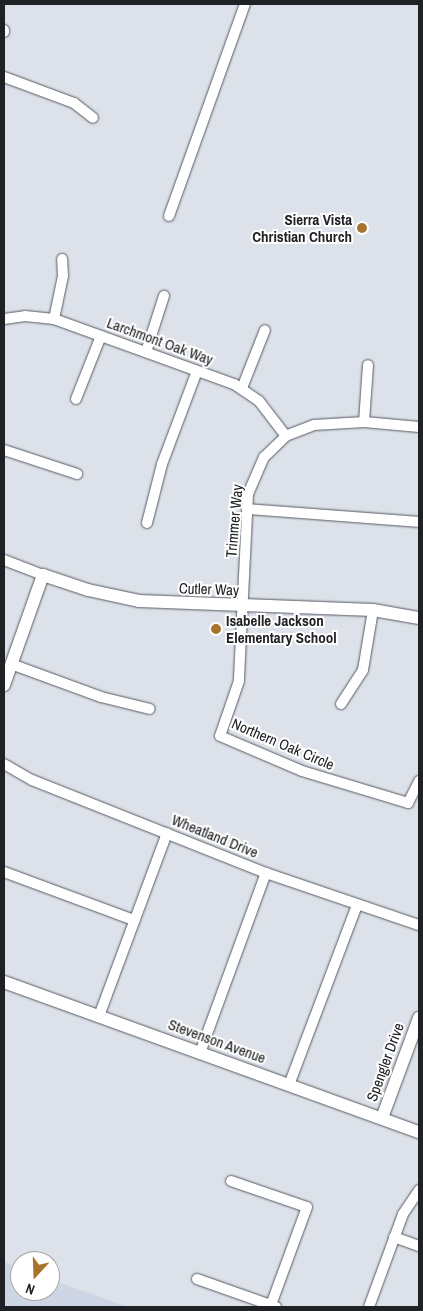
<!DOCTYPE html>
<style>
body{margin:0}
#map{position:relative;width:423px;height:1311px;overflow:hidden;background:#dde2ea;font-family:"Archivo Narrow",sans-serif}
div>[style]{position:absolute}
.built>*{inset:0;background:#ced6e5}
.roads{filter:drop-shadow(0 0 1px #565a61) drop-shadow(0 0 1px #565a61)}
.minor>*{height:10px;margin:-5px;padding:0 5px;transform-origin:5px;border-radius:5px;background:#fff}
.tertiary>*{height:12px;margin:-6px;padding:0 6px;transform-origin:6px;border-radius:6px;background:#fff}
.dots>*{width:14px;height:14px;translate:-50% -50%;box-sizing:border-box;border:2px solid #fff;border-radius:50%}
span{translate:-50% -50%;white-space:nowrap;text-align:center;line-height:1.15;-webkit-text-stroke:4px #fff;paint-order:stroke}
.poi-label{font-size:15px;color:#202124;font-weight:700}
.right{translate:-100% -50%;text-align:right}
.left{translate:0 -50%;text-align:left}
.street-label{font-size:15px;color:#202124}
.frame{position:absolute;inset:0;border:5px solid #202124;pointer-events:none}
.north{position:absolute;left:10px;top:1251px;width:50px;height:50px;box-sizing:border-box;background:#fff;border:1px solid #a6a6a7;border-radius:50%;rotate:200deg;font-size:14px;font-weight:700;line-height:20px;text-align:center;color:#202124}
.north::after{content:'';display:block;margin:auto;width:18px;height:22px;background:#a8732d;clip-path:polygon(50% 0,100% 100%,50% 72%,0 100%)}
</style>
<div id="map">
<div class="built">
<i style="clip-path:polygon(4px 1262px,20px 1268px,20px 1291px,50px 1291px,50px 1279px,128px 1307px,4px 1307px)"></i>
</div>
<div class="roads">
<div class="minor">
<i style="left:4px;top:32px;width:2px;rotate:-90deg"></i>
<i style="left:4px;top:77px;width:75px;rotate:20.4deg"></i>
<i style="left:74px;top:103px;width:24px;rotate:38deg"></i>
<i style="left:169px;top:216px;width:225px;rotate:-70.3deg"></i>
<i style="left:4px;top:319px;width:21px;rotate:-8deg"></i>
<i style="left:25px;top:316px;width:29px;rotate:6deg"></i>
<i style="left:54px;top:319px;width:191px;rotate:19.9deg"></i>
<i style="left:234px;top:384px;width:30px;rotate:34deg"></i>
<i style="left:259px;top:401px;width:44px;rotate:52.4deg"></i>
<i style="left:54px;top:319px;width:44px;rotate:-78.2deg"></i>
<i style="left:63px;top:276px;width:17px;rotate:-93deg"></i>
<i style="left:146px;top:352px;width:59px;rotate:-72.2deg"></i>
<i style="left:242px;top:388px;width:62px;rotate:-68.4deg"></i>
<i style="left:76px;top:399px;width:68px;rotate:-68.4deg"></i>
<i style="left:364px;top:422px;width:57px;rotate:-86deg"></i>
<i style="left:419px;top:427px;width:55px;rotate:-174.8deg"></i>
<i style="left:364px;top:422px;width:50px;rotate:176.6deg"></i>
<i style="left:314px;top:425px;width:30px;rotate:159deg"></i>
<i style="left:286px;top:436px;width:30px;rotate:136deg"></i>
<i style="left:264px;top:457px;width:40px;rotate:113.4deg"></i>
<i style="left:248px;top:494px;width:187px;rotate:92.8deg"></i>
<i style="left:239px;top:681px;width:58px;rotate:109.1deg"></i>
<i style="left:220px;top:736px;width:89px;rotate:23.1deg"></i>
<i style="left:302px;top:771px;width:111px;rotate:16.8deg"></i>
<i style="left:408px;top:803px;width:25px;rotate:-63deg"></i>
<i style="left:4px;top:450px;width:77px;rotate:18.2deg"></i>
<i style="left:247px;top:509px;width:172px;rotate:4.3deg"></i>
<i style="left:147px;top:523px;width:61px;rotate:-75.7deg"></i>
<i style="left:162px;top:464px;width:99px;rotate:-69.4deg"></i>
<i style="left:4px;top:560px;width:42px;rotate:21deg"></i>
<i style="left:11px;top:664px;width:96px;rotate:20.1deg"></i>
<i style="left:101px;top:697px;width:50px;rotate:13.8deg"></i>
<i style="left:341px;top:704px;width:40px;rotate:-57.1deg"></i>
<i style="left:363px;top:670px;width:61px;rotate:-80.5deg"></i>
<i style="left:4px;top:764px;width:32px;rotate:30deg"></i>
<i style="left:32px;top:780px;width:252px;rotate:21.7deg"></i>
<i style="left:266px;top:873px;width:162px;rotate:18.8deg"></i>
<i style="left:4px;top:872px;width:139px;rotate:20.3deg"></i>
<i style="left:99px;top:1016px;width:195px;rotate:-69.6deg"></i>
<i style="left:200px;top:1053px;width:192px;rotate:-69.9deg"></i>
<i style="left:289px;top:1085px;width:192px;rotate:-69.3deg"></i>
<i style="left:231px;top:1181px;width:80px;rotate:18.9deg"></i>
<i style="left:307px;top:1207px;width:104px;rotate:110.2deg"></i>
<i style="left:394px;top:1237px;width:27px;rotate:20deg"></i>
<i style="left:197px;top:1279px;width:84px;rotate:19.5deg"></i>
<i style="left:369px;top:1307px;width:99px;rotate:-69.9deg"></i>
<i style="left:403px;top:1214px;width:29px;rotate:-56deg"></i>
</div>
<div class="tertiary">
<i style="left:4px;top:685px;width:117px;rotate:-70.5deg"></i>
<i style="left:43px;top:575px;width:47px;rotate:18.4deg"></i>
<i style="left:88px;top:590px;width:52px;rotate:12.2deg"></i>
<i style="left:139px;top:601px;width:234px;rotate:2.2deg"></i>
<i style="left:373px;top:610px;width:47px;rotate:9.9deg"></i>
<i style="left:4px;top:982px;width:441px;rotate:19.9deg"></i>
<i style="left:382px;top:1118px;width:107px;rotate:-69.7deg"></i>
</div>
</div>
<div class="dots">
<i style="left:362px;top:228px;background:#a8732d"></i>
<i style="left:216px;top:629px;background:#a8732d"></i>
</div>
<div class="poi-label">
<span class="right" style="left:352px;top:228px">Sierra Vista<br>Christian Church</span>
<span class="left" style="left:226px;top:629px">Isabelle Jackson<br>Elementary School</span>
</div>
<div class="street-label">
<span style="left:160px;top:341px;rotate:20deg">Larchmont Oak Way</span>
<span style="left:234px;top:521px;rotate:-85deg">Trimmer Way</span>
<span style="left:209px;top:589px;rotate:2deg">Cutler Way</span>
<span style="left:283px;top:744px;rotate:23deg">Northern Oak Circle</span>
<span style="left:215px;top:836px;rotate:22deg">Wheatland Drive</span>
<span style="left:217px;top:1041px;rotate:20deg">Stevenson Avenue</span>
<span style="left:385px;top:1062px;rotate:-70deg">Spengler Drive</span>
</div>
<div class="frame"></div>
<div class="north">N</div>
</div>
